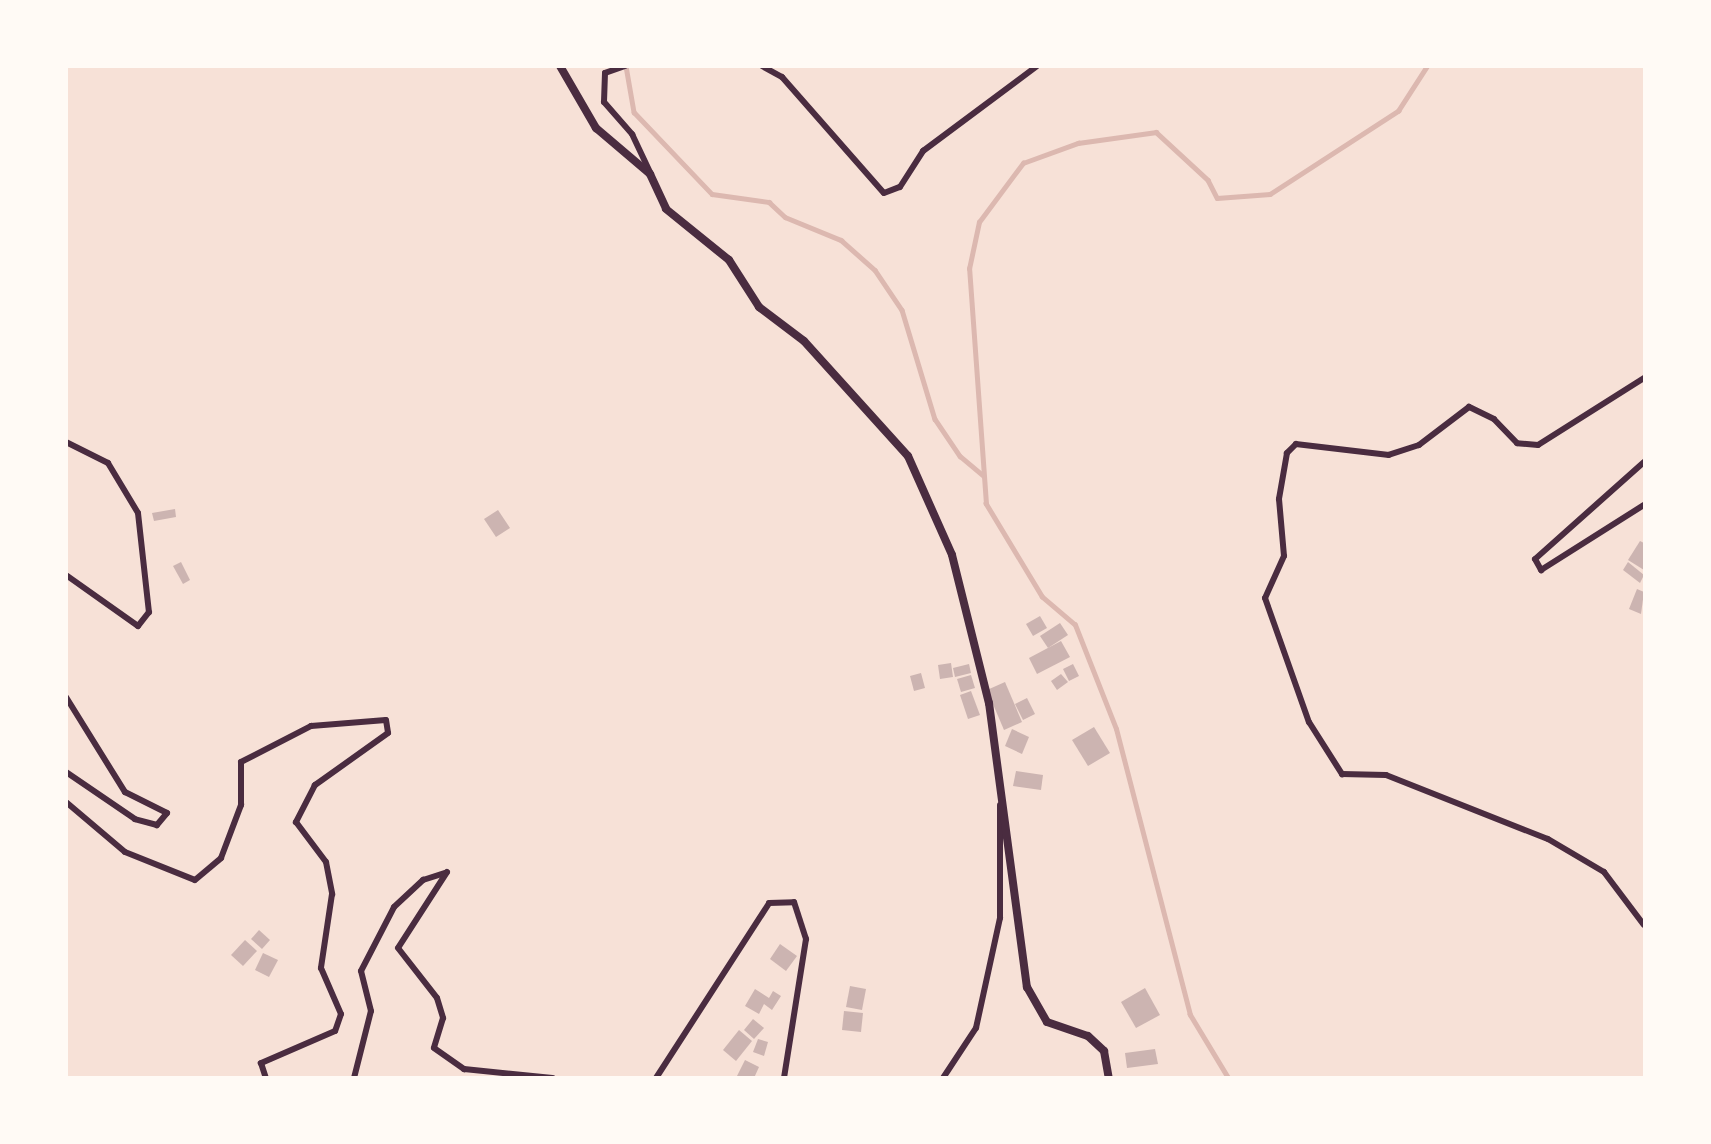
<!DOCTYPE html>
<style>
body{margin:0}
#map{position:relative;width:1711px;height:1144px;overflow:hidden;background:#f7e1d7;font-family:"PT Sans",sans-serif}
div>[style]{position:absolute}
.stream>*{height:4.5px;margin:-2.25px;padding:0 2.25px;transform-origin:2.25px;border-radius:2.25px;background:#dcb8b0}
.building>*{inset:0;background:#ccb4b1}
.minor>*{height:6px;margin:-3px;padding:0 3px;transform-origin:3px;border-radius:3px;background:#4a2c40}
.tertiary>*{height:8px;margin:-4px;padding:0 4px;transform-origin:4px;border-radius:4px;background:#4a2c40}
span{translate:-50% -50%;white-space:nowrap;text-align:center;line-height:1.15;-webkit-text-stroke:5px #fffaf5;paint-order:stroke}
.frame{position:absolute;inset:0;border:68px solid #fffaf5;pointer-events:none}
</style>
<div id="map">
<div class="stream">
<i style="left:626px;top:66px;width:47px;rotate:80.1deg"></i>
<i style="left:634px;top:112px;width:113px;rotate:46.4deg"></i>
<i style="left:712px;top:194px;width:58px;rotate:8deg"></i>
<i style="left:769px;top:202px;width:22px;rotate:43deg"></i>
<i style="left:785px;top:217px;width:61px;rotate:22.3deg"></i>
<i style="left:841px;top:240px;width:45px;rotate:41.4deg"></i>
<i style="left:875px;top:270px;width:48px;rotate:56deg"></i>
<i style="left:902px;top:310px;width:114px;rotate:73.2deg"></i>
<i style="left:935px;top:419px;width:45px;rotate:56deg"></i>
<i style="left:960px;top:456px;width:31px;rotate:40deg"></i>
<i style="left:1228px;top:1078px;width:74px;rotate:-121.1deg"></i>
<i style="left:1190px;top:1015px;width:295px;rotate:-104.5deg"></i>
<i style="left:1116px;top:729px;width:112px;rotate:-111.5deg"></i>
<i style="left:1075px;top:625px;width:43px;rotate:-139.7deg"></i>
<i style="left:1042px;top:597px;width:109px;rotate:-121.1deg"></i>
<i style="left:986px;top:504px;width:236px;rotate:-94.1deg"></i>
<i style="left:969px;top:269px;width:48px;rotate:-78deg"></i>
<i style="left:979px;top:222px;width:74px;rotate:-53.3deg"></i>
<i style="left:1023px;top:163px;width:59px;rotate:-20deg"></i>
<i style="left:1078px;top:143px;width:79px;rotate:-8deg"></i>
<i style="left:1156px;top:132px;width:71px;rotate:42.7deg"></i>
<i style="left:1208px;top:180px;width:20px;rotate:63deg"></i>
<i style="left:1217px;top:198px;width:53px;rotate:-4.3deg"></i>
<i style="left:1270px;top:194px;width:153px;rotate:-33deg"></i>
<i style="left:1398px;top:111px;width:54px;rotate:-57.2deg"></i>
</div>
<div class="building">
<i style="clip-path:polygon(175px 509px,176px 517px,154px 521px,152px 513px)"></i>
<i style="clip-path:polygon(498px 510px,510px 528px,496px 537px,484px 519px)"></i>
<i style="clip-path:polygon(1640px 541px,1644px 543px,1644px 570px,1628px 560px)"></i>
<i style="clip-path:polygon(181px 562px,190px 580px,183px 584px,173px 566px)"></i>
<i style="clip-path:polygon(1628px 562px,1644px 575px,1640px 583px,1623px 570px)"></i>
<i style="clip-path:polygon(1637px 589px,1644px 592px,1641px 614px,1629px 609px)"></i>
<i style="clip-path:polygon(1040px 616px,1047px 628px,1033px 636px,1026px 624px)"></i>
<i style="clip-path:polygon(1060px 623px,1068px 635px,1048px 648px,1040px 636px)"></i>
<i style="clip-path:polygon(1061px 641px,1070px 657px,1037px 674px,1029px 658px)"></i>
<i style="clip-path:polygon(951px 663px,953px 677px,940px 679px,938px 665px)"></i>
<i style="clip-path:polygon(969px 664px,971px 673px,955px 677px,953px 668px)"></i>
<i style="clip-path:polygon(1073px 664px,1079px 676px,1069px 681px,1063px 669px)"></i>
<i style="clip-path:polygon(921px 673px,925px 688px,914px 691px,910px 676px)"></i>
<i style="clip-path:polygon(1061px 674px,1068px 682px,1057px 690px,1051px 681px)"></i>
<i style="clip-path:polygon(971px 675px,975px 688px,961px 692px,957px 679px)"></i>
<i style="clip-path:polygon(1005px 682px,1022px 722px,1004px 730px,987px 690px)"></i>
<i style="clip-path:polygon(971px 691px,980px 715px,968px 719px,960px 695px)"></i>
<i style="clip-path:polygon(1027px 698px,1035px 714px,1023px 720px,1015px 704px)"></i>
<i style="clip-path:polygon(1094px 727px,1110px 753px,1088px 766px,1072px 740px)"></i>
<i style="clip-path:polygon(1012px 729px,1029px 737px,1022px 754px,1005px 746px)"></i>
<i style="clip-path:polygon(1016px 771px,1043px 775px,1041px 790px,1013px 786px)"></i>
<i style="clip-path:polygon(259px 930px,270px 940px,262px 949px,251px 939px)"></i>
<i style="clip-path:polygon(245px 940px,257px 951px,243px 966px,231px 955px)"></i>
<i style="clip-path:polygon(780px 944px,797px 956px,786px 971px,770px 959px)"></i>
<i style="clip-path:polygon(263px 953px,278px 960px,269px 977px,255px 970px)"></i>
<i style="clip-path:polygon(850px 986px,866px 989px,862px 1010px,846px 1007px)"></i>
<i style="clip-path:polygon(1145px 988px,1160px 1015px,1136px 1028px,1121px 1002px)"></i>
<i style="clip-path:polygon(755px 989px,769px 998px,773px 991px,781px 996px,772px 1010px,764px 1004px,759px 1014px,745px 1006px)"></i>
<i style="clip-path:polygon(844px 1011px,863px 1013px,861px 1032px,842px 1030px)"></i>
<i style="clip-path:polygon(753px 1019px,764px 1028px,754px 1039px,744px 1030px)"></i>
<i style="clip-path:polygon(739px 1030px,752px 1041px,736px 1061px,723px 1050px)"></i>
<i style="clip-path:polygon(758px 1039px,768px 1042px,764px 1056px,753px 1052px)"></i>
<i style="clip-path:polygon(1155px 1049px,1158px 1064px,1127px 1068px,1125px 1053px)"></i>
<i style="clip-path:polygon(745px 1060px,759px 1067px,754px 1078px,736px 1078px)"></i>
</div>
<div class="minor">
<i style="left:625px;top:66px;width:21px;rotate:161deg"></i>
<i style="left:605px;top:73px;width:29px;rotate:92deg"></i>
<i style="left:604px;top:102px;width:43px;rotate:48.8deg"></i>
<i style="left:632px;top:134px;width:42px;rotate:64.7deg"></i>
<i style="left:762px;top:66px;width:23px;rotate:29deg"></i>
<i style="left:782px;top:77px;width:154px;rotate:48.7deg"></i>
<i style="left:884px;top:193px;width:17px;rotate:-21deg"></i>
<i style="left:900px;top:187px;width:43px;rotate:-57.4deg"></i>
<i style="left:923px;top:151px;width:142px;rotate:-36.7deg"></i>
<i style="left:1644px;top:378px;width:125px;rotate:147.7deg"></i>
<i style="left:1538px;top:445px;width:21px;rotate:-175deg"></i>
<i style="left:1517px;top:443px;width:33px;rotate:-134deg"></i>
<i style="left:1494px;top:419px;width:28px;rotate:-154deg"></i>
<i style="left:1469px;top:407px;width:63px;rotate:142.8deg"></i>
<i style="left:1419px;top:445px;width:32px;rotate:162deg"></i>
<i style="left:1389px;top:455px;width:94px;rotate:-173.3deg"></i>
<i style="left:1296px;top:444px;width:13px;rotate:135deg"></i>
<i style="left:1287px;top:453px;width:47px;rotate:99.9deg"></i>
<i style="left:1279px;top:499px;width:57px;rotate:85deg"></i>
<i style="left:1284px;top:556px;width:46px;rotate:114.3deg"></i>
<i style="left:1265px;top:598px;width:132px;rotate:70.5deg"></i>
<i style="left:1309px;top:722px;width:62px;rotate:57.6deg"></i>
<i style="left:1342px;top:774px;width:44px;rotate:1.3deg"></i>
<i style="left:1386px;top:775px;width:174px;rotate:21.6deg"></i>
<i style="left:1548px;top:839px;width:65px;rotate:30.5deg"></i>
<i style="left:1604px;top:872px;width:66px;rotate:53deg"></i>
<i style="left:66px;top:442px;width:47px;rotate:26.6deg"></i>
<i style="left:108px;top:463px;width:58px;rotate:59deg"></i>
<i style="left:138px;top:513px;width:100px;rotate:83.7deg"></i>
<i style="left:149px;top:612px;width:18px;rotate:128deg"></i>
<i style="left:138px;top:626px;width:88px;rotate:-144.7deg"></i>
<i style="left:1644px;top:462px;width:146px;rotate:138.3deg"></i>
<i style="left:1535px;top:559px;width:13px;rotate:61deg"></i>
<i style="left:1541px;top:570px;width:122px;rotate:-32.3deg"></i>
<i style="left:66px;top:697px;width:112px;rotate:58.2deg"></i>
<i style="left:125px;top:792px;width:47px;rotate:26.6deg"></i>
<i style="left:167px;top:813px;width:16px;rotate:130deg"></i>
<i style="left:157px;top:825px;width:23px;rotate:-165deg"></i>
<i style="left:135px;top:819px;width:83px;rotate:-145.7deg"></i>
<i style="left:66px;top:802px;width:77px;rotate:40.3deg"></i>
<i style="left:125px;top:852px;width:75px;rotate:21.8deg"></i>
<i style="left:195px;top:880px;width:34px;rotate:-40deg"></i>
<i style="left:221px;top:858px;width:57px;rotate:-69.3deg"></i>
<i style="left:241px;top:805px;width:43px;rotate:-90deg"></i>
<i style="left:241px;top:762px;width:79px;rotate:-27.2deg"></i>
<i style="left:311px;top:726px;width:75px;rotate:-4.6deg"></i>
<i style="left:386px;top:720px;width:13px;rotate:81deg"></i>
<i style="left:388px;top:733px;width:90px;rotate:144.5deg"></i>
<i style="left:315px;top:785px;width:42px;rotate:117.2deg"></i>
<i style="left:296px;top:822px;width:50px;rotate:53.1deg"></i>
<i style="left:326px;top:862px;width:33px;rotate:79deg"></i>
<i style="left:332px;top:894px;width:75px;rotate:98.5deg"></i>
<i style="left:321px;top:968px;width:50px;rotate:66.5deg"></i>
<i style="left:341px;top:1014px;width:18px;rotate:109deg"></i>
<i style="left:335px;top:1031px;width:81px;rotate:156.6deg"></i>
<i style="left:261px;top:1063px;width:16px;rotate:72deg"></i>
<i style="left:354px;top:1078px;width:69px;rotate:-75.8deg"></i>
<i style="left:371px;top:1011px;width:41px;rotate:-104deg"></i>
<i style="left:361px;top:971px;width:72px;rotate:-62.7deg"></i>
<i style="left:394px;top:907px;width:40px;rotate:-43deg"></i>
<i style="left:423px;top:880px;width:25px;rotate:-18deg"></i>
<i style="left:447px;top:872px;width:90px;rotate:122.8deg"></i>
<i style="left:398px;top:948px;width:63px;rotate:52deg"></i>
<i style="left:437px;top:998px;width:21px;rotate:73deg"></i>
<i style="left:443px;top:1018px;width:31px;rotate:107deg"></i>
<i style="left:434px;top:1048px;width:37px;rotate:35deg"></i>
<i style="left:464px;top:1069px;width:89px;rotate:5.8deg"></i>
<i style="left:656px;top:1078px;width:208px;rotate:-57.1deg"></i>
<i style="left:769px;top:903px;width:25px;rotate:-2deg"></i>
<i style="left:794px;top:902px;width:39px;rotate:72deg"></i>
<i style="left:806px;top:939px;width:141px;rotate:99deg"></i>
<i style="left:943px;top:1078px;width:60px;rotate:-56.6deg"></i>
<i style="left:976px;top:1028px;width:113px;rotate:-77.7deg"></i>
<i style="left:1000px;top:918px;width:113px;rotate:-90deg"></i>
</div>
<div class="tertiary">
<i style="left:560px;top:66px;width:72px;rotate:59.9deg"></i>
<i style="left:596px;top:128px;width:71px;rotate:40.4deg"></i>
<i style="left:650px;top:174px;width:38px;rotate:65deg"></i>
<i style="left:666px;top:209px;width:81px;rotate:39deg"></i>
<i style="left:729px;top:260px;width:56px;rotate:57.4deg"></i>
<i style="left:759px;top:307px;width:56px;rotate:37.1deg"></i>
<i style="left:804px;top:341px;width:155px;rotate:47.9deg"></i>
<i style="left:908px;top:456px;width:108px;rotate:66deg"></i>
<i style="left:952px;top:555px;width:153px;rotate:76deg"></i>
<i style="left:989px;top:703px;width:287px;rotate:82.4deg"></i>
<i style="left:1027px;top:987px;width:40px;rotate:60.3deg"></i>
<i style="left:1047px;top:1022px;width:43px;rotate:18.9deg"></i>
<i style="left:1088px;top:1036px;width:22px;rotate:43deg"></i>
<i style="left:1104px;top:1051px;width:27px;rotate:80deg"></i>
</div>
<div class="frame"></div>
</div>
